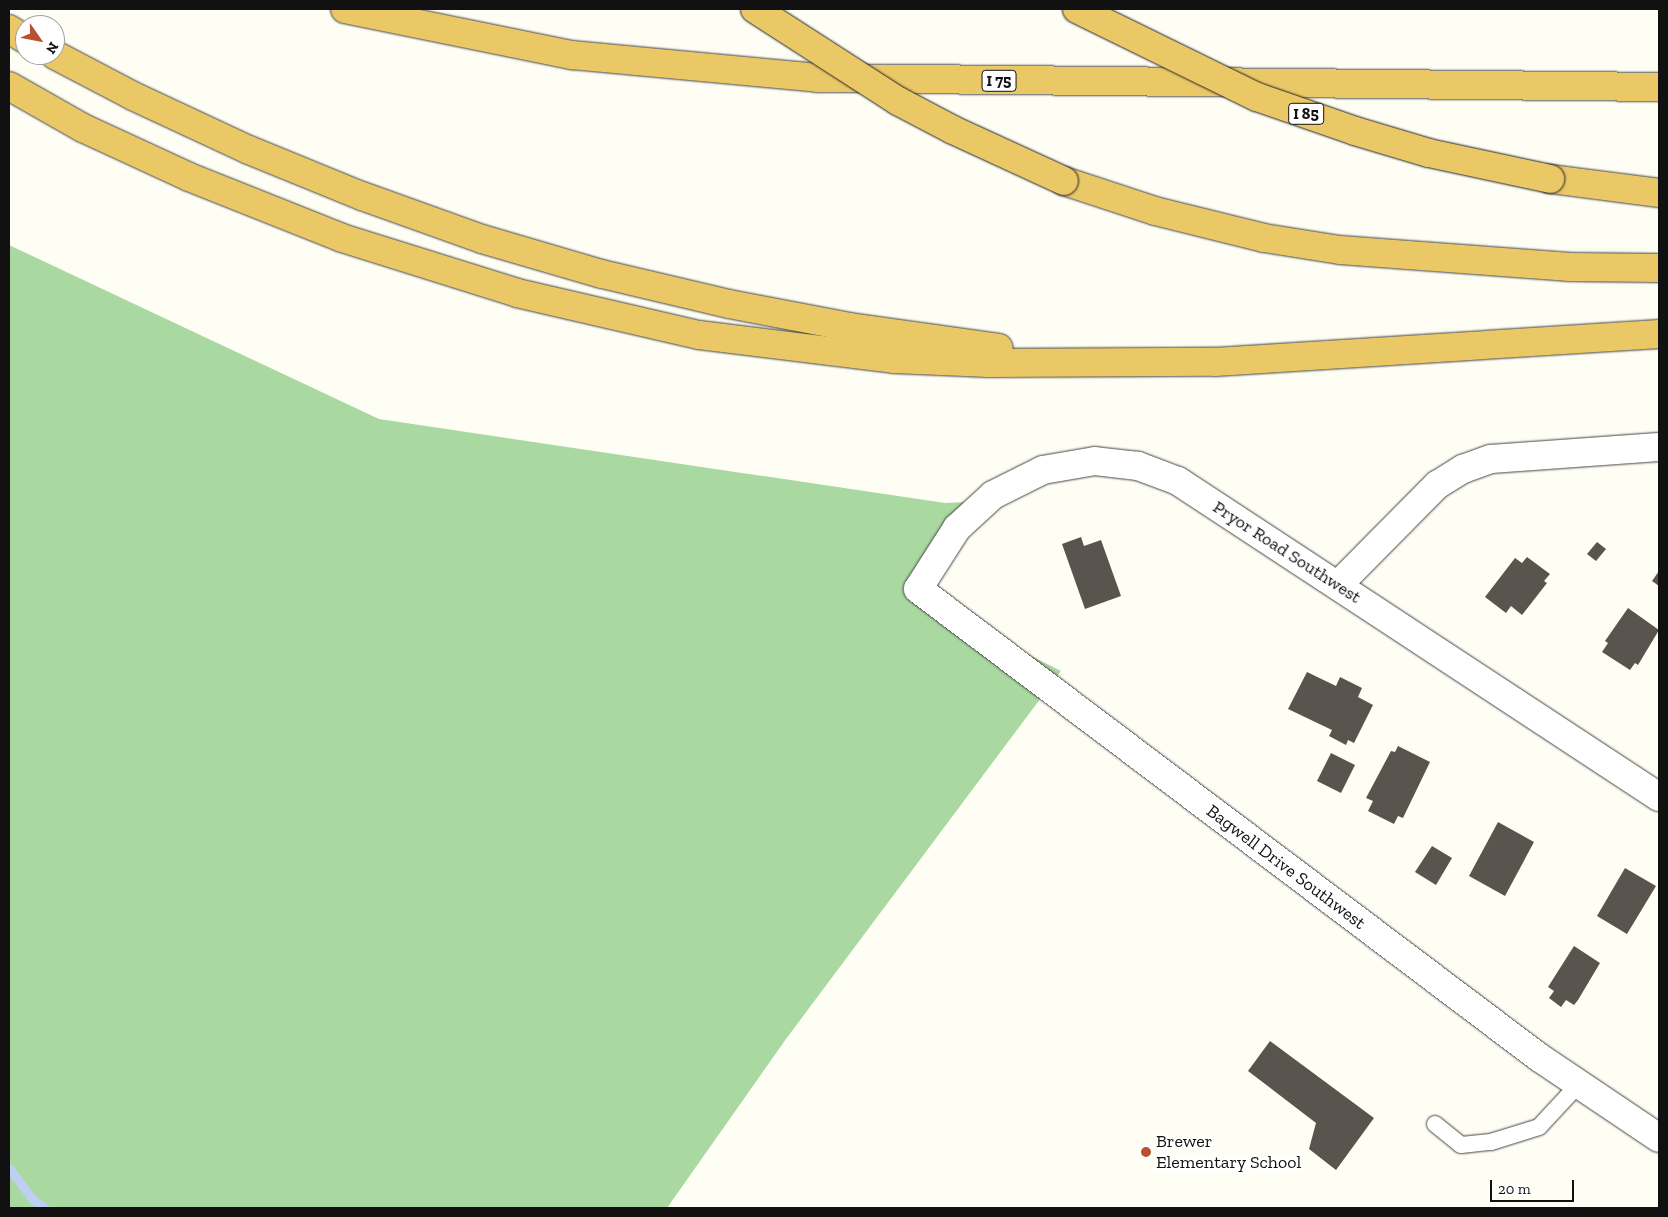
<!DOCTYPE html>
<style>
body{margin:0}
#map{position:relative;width:1668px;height:1217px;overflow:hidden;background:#fefef5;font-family:"Zilla Slab",serif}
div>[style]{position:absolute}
.forest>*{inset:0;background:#a9d8a0}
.stream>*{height:9px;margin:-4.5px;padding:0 4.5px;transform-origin:4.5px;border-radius:4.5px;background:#bdcff3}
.building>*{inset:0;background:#59554e}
.roads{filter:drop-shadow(0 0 1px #444) drop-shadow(0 0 1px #444)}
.service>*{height:16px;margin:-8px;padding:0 8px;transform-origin:8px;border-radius:8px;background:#fff}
.minor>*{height:28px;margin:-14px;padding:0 14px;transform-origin:14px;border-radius:14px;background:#fff}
.motorway>*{height:28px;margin:-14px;padding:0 14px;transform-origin:14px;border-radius:14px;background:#ebc866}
.bridges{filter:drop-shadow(0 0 1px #222) drop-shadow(0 0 1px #222)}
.motorway-bridge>*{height:28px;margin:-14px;padding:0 14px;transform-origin:14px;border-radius:14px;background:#ebc866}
.dots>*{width:14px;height:14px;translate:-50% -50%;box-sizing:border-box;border:2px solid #fff;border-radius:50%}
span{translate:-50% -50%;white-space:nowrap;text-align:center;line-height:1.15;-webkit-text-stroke:5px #fff;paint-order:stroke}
.shield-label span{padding:1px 4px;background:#fff;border:1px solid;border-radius:4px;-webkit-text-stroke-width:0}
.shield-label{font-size:16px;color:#111;font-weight:700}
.street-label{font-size:18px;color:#111}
.poi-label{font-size:18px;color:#111}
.left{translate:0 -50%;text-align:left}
.frame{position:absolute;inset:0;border:10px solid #111;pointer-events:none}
.north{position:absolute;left:15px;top:15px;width:50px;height:50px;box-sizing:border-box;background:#fff;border:1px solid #a0a0a0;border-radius:50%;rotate:123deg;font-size:14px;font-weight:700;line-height:20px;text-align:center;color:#111}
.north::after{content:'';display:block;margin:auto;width:18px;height:22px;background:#b95030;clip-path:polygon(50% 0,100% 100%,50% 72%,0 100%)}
.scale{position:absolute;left:1490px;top:1180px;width:84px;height:22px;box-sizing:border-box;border:2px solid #111;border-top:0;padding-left:6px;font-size:15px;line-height:18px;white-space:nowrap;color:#111;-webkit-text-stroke:4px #fff;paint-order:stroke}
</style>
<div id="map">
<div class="forest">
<i style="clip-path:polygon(9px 245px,379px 419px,945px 503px,965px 502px,920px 600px,1061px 671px,786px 1039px,667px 1208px,9px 1208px)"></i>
</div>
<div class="stream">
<i style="left:9px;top:1168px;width:39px;rotate:53deg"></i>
<i style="left:32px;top:1199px;width:16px;rotate:35deg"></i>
</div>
<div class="building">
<i style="clip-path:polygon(1081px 537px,1084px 546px,1101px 540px,1121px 596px,1085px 609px,1062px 544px)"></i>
<i style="clip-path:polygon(1597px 542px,1606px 549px,1596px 561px,1587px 554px)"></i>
<i style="clip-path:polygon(1527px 557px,1550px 574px,1544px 581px,1547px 583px,1522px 615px,1511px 606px,1506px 613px,1485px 597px,1515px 558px,1522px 563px)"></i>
<i style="clip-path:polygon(1659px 571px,1659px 586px,1652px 581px)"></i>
<i style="clip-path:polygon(1628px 608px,1659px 630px,1638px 665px,1635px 663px,1630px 670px,1602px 652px,1608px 643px,1605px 641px)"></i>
<i style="clip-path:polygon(1307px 672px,1336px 686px,1340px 677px,1362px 688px,1358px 697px,1373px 705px,1354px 743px,1348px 740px,1346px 745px,1329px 736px,1332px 730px,1288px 709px)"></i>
<i style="clip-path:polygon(1398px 746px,1430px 762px,1403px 818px,1398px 816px,1394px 824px,1368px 811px,1373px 801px,1366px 798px,1391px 751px,1395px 752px)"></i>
<i style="clip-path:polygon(1331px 753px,1355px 765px,1341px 793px,1317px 781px)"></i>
<i style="clip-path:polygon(1498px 822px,1534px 842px,1505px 896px,1469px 876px)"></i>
<i style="clip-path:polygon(1432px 846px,1452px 858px,1436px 885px,1415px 872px)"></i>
<i style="clip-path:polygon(1625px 868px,1656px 886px,1627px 934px,1597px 916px)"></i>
<i style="clip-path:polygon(1574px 946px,1600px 963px,1578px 1000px,1574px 1005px,1566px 1000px,1561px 1007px,1549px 998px,1554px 991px,1548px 987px)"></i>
<i style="clip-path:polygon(1270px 1041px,1374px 1118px,1336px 1170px,1309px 1149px,1316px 1123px,1248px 1071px)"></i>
</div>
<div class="roads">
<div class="service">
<i style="left:1435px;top:1124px;width:33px;rotate:39deg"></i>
<i style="left:1461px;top:1145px;width:30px;rotate:-6deg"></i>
<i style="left:1491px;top:1142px;width:50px;rotate:-17.4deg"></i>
<i style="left:1539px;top:1127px;width:59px;rotate:-47.1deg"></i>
</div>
<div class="minor">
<i style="left:1338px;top:585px;width:141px;rotate:-45.3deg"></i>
<i style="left:1437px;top:485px;width:31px;rotate:-32deg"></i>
<i style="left:1463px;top:469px;width:30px;rotate:-20deg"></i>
<i style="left:1491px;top:459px;width:168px;rotate:-4.1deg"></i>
<i style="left:1659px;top:797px;width:576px;rotate:-146.7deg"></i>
<i style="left:1178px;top:481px;width:43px;rotate:-159.4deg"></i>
<i style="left:1138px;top:466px;width:43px;rotate:-173.4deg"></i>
<i style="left:1095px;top:461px;width:53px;rotate:170.2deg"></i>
<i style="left:1043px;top:470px;width:56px;rotate:153.4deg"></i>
<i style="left:993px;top:495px;width:49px;rotate:137.5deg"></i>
<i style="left:957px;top:528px;width:72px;rotate:122.6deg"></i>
<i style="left:918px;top:589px;width:779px;rotate:37.02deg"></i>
<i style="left:1540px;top:1058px;width:143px;rotate:33.9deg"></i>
</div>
<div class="motorway">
<i style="left:345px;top:9px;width:232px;rotate:11.5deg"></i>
<i style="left:572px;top:55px;width:247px;rotate:5.3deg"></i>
<i style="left:818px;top:78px;width:841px;rotate:0.61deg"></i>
<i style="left:9px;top:29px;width:19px;rotate:32deg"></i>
<i style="left:55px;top:55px;width:88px;rotate:27.7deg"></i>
<i style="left:133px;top:96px;width:128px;rotate:25deg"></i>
<i style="left:249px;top:150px;width:122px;rotate:22.2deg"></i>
<i style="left:362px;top:196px;width:127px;rotate:19.7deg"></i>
<i style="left:482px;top:239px;width:125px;rotate:16.3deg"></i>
<i style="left:602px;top:274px;width:130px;rotate:13.3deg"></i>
<i style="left:729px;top:304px;width:123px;rotate:10.8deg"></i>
<i style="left:850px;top:327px;width:150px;rotate:8deg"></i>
<i style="left:9px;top:86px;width:85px;rotate:29.6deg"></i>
<i style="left:83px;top:128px;width:117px;rotate:24.8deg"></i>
<i style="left:189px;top:177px;width:165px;rotate:21.7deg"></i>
<i style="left:342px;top:238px;width:183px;rotate:17.4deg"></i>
<i style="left:517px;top:293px;width:187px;rotate:13deg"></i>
<i style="left:699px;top:335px;width:196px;rotate:7deg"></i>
<i style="left:894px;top:359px;width:95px;rotate:2.4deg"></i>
<i style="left:989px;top:363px;width:226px;rotate:-0.3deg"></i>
<i style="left:1215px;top:362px;width:445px;rotate:-3.6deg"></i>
<i style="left:1550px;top:179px;width:110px;rotate:7.3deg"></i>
<i style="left:1064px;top:181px;width:96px;rotate:18.2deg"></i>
<i style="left:1155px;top:211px;width:112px;rotate:13.9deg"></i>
<i style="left:1264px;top:238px;width:77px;rotate:9deg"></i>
<i style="left:1340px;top:250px;width:231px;rotate:4.2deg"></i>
<i style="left:1570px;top:267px;width:89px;rotate:0.6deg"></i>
</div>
</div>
<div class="bridges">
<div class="motorway-bridge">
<i style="left:755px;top:9px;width:170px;rotate:32.8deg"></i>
<i style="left:898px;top:101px;width:62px;rotate:27.8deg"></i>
<i style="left:953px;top:130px;width:122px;rotate:24.7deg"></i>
<i style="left:1077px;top:9px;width:200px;rotate:26.1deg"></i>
<i style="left:1257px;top:97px;width:104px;rotate:19.1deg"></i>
<i style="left:1355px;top:131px;width:77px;rotate:16.6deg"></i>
<i style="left:1429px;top:153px;width:124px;rotate:12.1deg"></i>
</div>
</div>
<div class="dots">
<i style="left:1146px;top:1152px;background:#b95030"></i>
</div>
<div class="shield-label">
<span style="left:999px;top:81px">I 75</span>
<span style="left:1306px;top:114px">I 85</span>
</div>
<div class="street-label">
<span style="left:1287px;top:552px;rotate:33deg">Pryor Road Southwest</span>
<span style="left:1286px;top:867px;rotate:37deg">Bagwell Drive Southwest</span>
</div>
<div class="poi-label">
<span class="left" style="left:1156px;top:1152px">Brewer<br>Elementary School</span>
</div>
<div class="frame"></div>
<div class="north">N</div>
<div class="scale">20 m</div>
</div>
